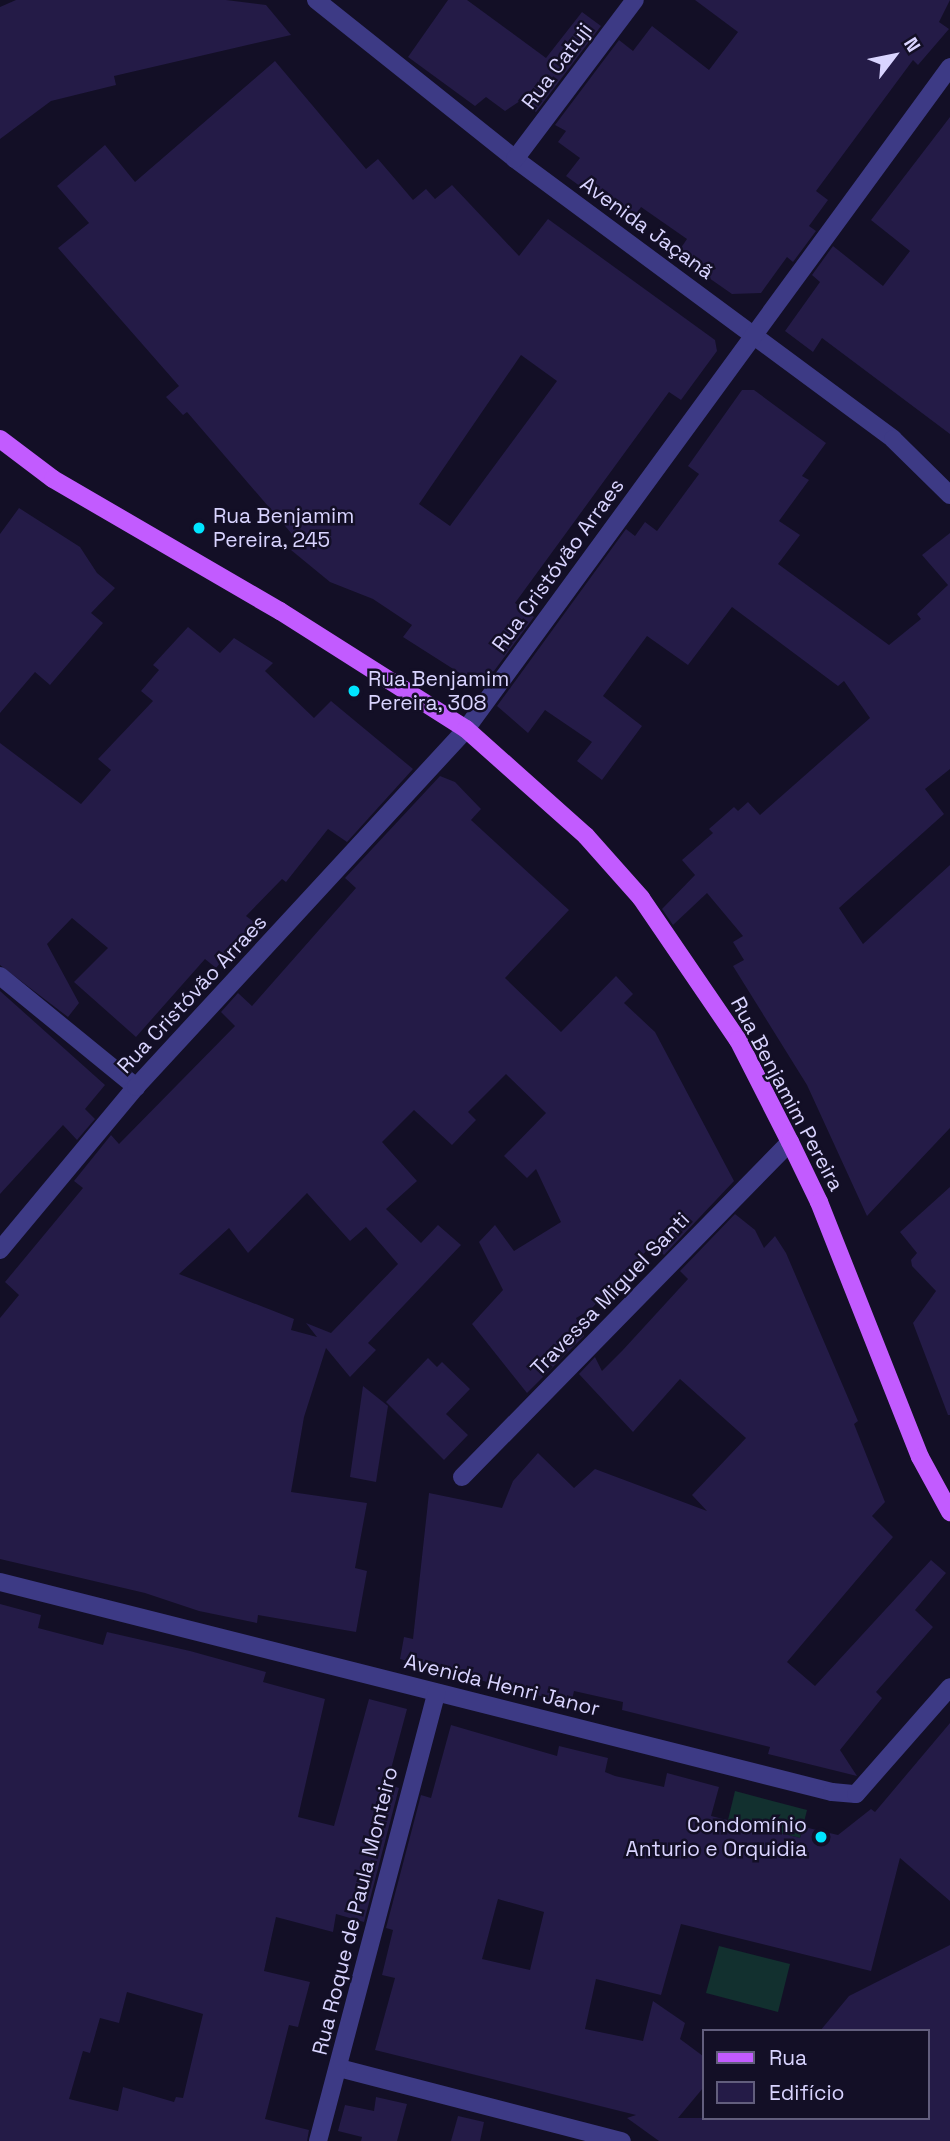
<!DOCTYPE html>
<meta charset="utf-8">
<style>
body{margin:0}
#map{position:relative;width:950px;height:2141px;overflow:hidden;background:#130f26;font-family:"Space Grotesk",sans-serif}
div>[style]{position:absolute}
.green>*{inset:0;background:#12302f}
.building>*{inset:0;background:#241b47}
.minor>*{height:18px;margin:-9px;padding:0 9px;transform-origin:9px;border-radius:9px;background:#3d3a85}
.major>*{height:18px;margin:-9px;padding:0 9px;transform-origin:9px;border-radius:9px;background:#c25bff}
.dots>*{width:19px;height:19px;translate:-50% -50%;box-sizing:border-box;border:4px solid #130f26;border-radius:50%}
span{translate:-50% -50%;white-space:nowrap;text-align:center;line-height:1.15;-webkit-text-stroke:5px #130f26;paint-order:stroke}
.street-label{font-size:21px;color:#d9d4ff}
.poi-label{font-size:21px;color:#d9d4ff}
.left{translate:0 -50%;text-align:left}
.right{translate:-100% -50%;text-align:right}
.legend{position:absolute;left:702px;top:2029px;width:228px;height:91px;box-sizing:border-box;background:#130f26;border:2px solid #625e7d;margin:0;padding:9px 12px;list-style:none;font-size:21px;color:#d9d4ff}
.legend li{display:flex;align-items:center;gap:14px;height:35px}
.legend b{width:35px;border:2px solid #625e7d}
.north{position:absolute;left:859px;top:21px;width:70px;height:70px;-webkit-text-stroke:5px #130f26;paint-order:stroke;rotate:58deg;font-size:19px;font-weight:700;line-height:28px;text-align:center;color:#d9d4ff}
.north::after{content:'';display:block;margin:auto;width:24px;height:32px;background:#d9d4ff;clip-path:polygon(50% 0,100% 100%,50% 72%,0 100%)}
</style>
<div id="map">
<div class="green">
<i style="clip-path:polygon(735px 1791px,807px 1810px,800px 1838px,728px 1820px)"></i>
<i style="clip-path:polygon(719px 1946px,790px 1964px,778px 2012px,706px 1993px)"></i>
</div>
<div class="building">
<i style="clip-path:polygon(16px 0,226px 0,266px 5px,291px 35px,114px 76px,116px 85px,51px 101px,0 139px,0 7px)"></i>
<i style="clip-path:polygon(448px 0,467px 0,546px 58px,582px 12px,601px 26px,536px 112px,520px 101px,505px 111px,486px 97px,475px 106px,408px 57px)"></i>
<i style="clip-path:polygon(695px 0,950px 0,939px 22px,949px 29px,918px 65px,913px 60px,816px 191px,828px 200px,809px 226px,816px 231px,793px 262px,787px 257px,761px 293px,732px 294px,676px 255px,687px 239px,641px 207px,631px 223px,566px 176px,580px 158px,558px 142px,566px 131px,555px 125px,619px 40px,633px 51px,652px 26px,709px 70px,738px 32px)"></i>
<i style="clip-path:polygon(evenodd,275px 61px,366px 169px,378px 159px,413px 200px,426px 189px,435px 199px,452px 185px,519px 256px,548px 219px,715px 340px,717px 351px,681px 400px,669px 392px,515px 603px,534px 617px,494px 671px,469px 679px,403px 637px,412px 625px,373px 599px,330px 582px,291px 550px,298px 541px,187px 412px,183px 415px,166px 397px,179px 386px,58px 248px,89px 223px,57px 186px,105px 145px,135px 182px,275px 61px,521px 355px,557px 381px,450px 526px,419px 504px,521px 355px)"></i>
<i style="clip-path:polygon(950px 117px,950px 434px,822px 338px,813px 352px,785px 331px,820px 282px,812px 275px,833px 246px,883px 286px,910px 251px,871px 220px)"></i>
<i style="clip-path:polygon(742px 390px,754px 390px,826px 443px,802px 476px,809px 480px,779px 521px,800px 535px,778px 564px,889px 645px,921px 619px,917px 614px,948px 585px,922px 555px,950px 533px,950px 769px,925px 789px,944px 814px,839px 908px,863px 944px,950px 865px,950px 1128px,867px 1216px,807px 1085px,733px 966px,744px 960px,733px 942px,743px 936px,707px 893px,673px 925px,662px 909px,695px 875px,682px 860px,713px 833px,709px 829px,734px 807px,738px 811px,748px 802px,760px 815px,870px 718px,844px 681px,838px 686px,732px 607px,688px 665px,647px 636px,603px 696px,642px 726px,602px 780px,577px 761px,592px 742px,545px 710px,528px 733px,497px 706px,626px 529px,635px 536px,645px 522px,657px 531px,699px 474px,688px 466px)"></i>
<i style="clip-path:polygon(19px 508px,80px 547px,97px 573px,115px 588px,91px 613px,103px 623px,50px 685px,35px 672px,0 713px,0 534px)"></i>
<i style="clip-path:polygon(188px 627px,220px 653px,234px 638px,273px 663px,265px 671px,314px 718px,331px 701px,413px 769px,347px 842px,328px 829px,286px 882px,282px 879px,246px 916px,254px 922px,216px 968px,205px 959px,136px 1037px,74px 982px,108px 948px,72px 918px,47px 944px,79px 1003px,68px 1017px,0 965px,0 743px,81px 804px,111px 770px,98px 759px,153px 701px,141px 691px,159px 670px,153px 665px)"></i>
<i style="clip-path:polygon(evenodd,440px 776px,455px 782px,481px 809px,471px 820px,569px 910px,505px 978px,561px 1032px,616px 976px,633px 994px,624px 1003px,655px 1032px,734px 1181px,664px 1255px,653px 1244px,590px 1310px,576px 1318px,584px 1336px,527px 1393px,472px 1324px,503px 1290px,479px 1242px,495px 1225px,514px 1251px,561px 1222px,536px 1169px,527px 1178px,504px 1156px,546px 1113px,506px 1074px,468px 1112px,476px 1120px,452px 1145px,414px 1110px,382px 1142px,417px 1181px,386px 1209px,421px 1243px,438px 1225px,461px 1245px,368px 1343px,376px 1350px,350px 1377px,326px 1348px,304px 1417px,291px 1492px,367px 1503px,355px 1568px,367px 1571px,356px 1632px,258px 1615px,257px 1623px,199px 1611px,145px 1593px,0 1559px,0 1318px,19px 1295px,5px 1282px,83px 1188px,74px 1181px,111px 1135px,119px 1144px,235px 1026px,221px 1012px,238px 993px,252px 1006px,356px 888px,345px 878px,440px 776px,307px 1193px,350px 1241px,366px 1227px,398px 1264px,331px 1333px,306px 1323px,317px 1337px,291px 1330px,294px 1319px,179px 1274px,229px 1228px,248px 1253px,307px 1193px)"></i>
<i style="clip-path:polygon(0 991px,105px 1085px,85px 1109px,95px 1119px,77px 1140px,63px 1125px,0 1194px)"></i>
<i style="clip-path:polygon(950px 1187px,950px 1415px,948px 1415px,913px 1323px,936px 1291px,912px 1266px,911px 1260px,917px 1253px,900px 1232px)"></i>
<i style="clip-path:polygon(735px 1214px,755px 1230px,764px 1248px,775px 1236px,786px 1253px,858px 1421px,854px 1424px,885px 1502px,872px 1516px,893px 1537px,787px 1662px,815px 1686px,931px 1560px,946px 1573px,915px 1610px,933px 1627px,876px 1692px,882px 1698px,840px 1750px,857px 1776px,768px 1754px,770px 1747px,622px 1710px,623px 1702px,574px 1691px,571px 1704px,400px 1659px,404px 1637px,413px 1639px,429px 1493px,502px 1508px,513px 1481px,538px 1453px,574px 1488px,595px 1469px,707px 1511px,692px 1495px,746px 1438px,680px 1379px,633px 1432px,579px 1374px,595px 1357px,602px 1371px,622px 1351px,688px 1279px,680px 1271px)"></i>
<i style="clip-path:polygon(428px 1358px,437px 1367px,442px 1362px,470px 1389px,446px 1414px,468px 1435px,444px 1460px,386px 1402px)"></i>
<i style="clip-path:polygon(363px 1386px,388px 1406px,376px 1482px,350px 1477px)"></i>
<i style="clip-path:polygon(evenodd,0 1604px,41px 1615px,38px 1628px,103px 1645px,107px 1632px,190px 1651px,266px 1672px,263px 1682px,325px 1699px,298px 1817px,334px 1826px,369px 1699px,407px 1709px,387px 1784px,399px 1788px,364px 1922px,336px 1914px,333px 1932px,276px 1917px,264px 1971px,310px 1982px,298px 2027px,289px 2025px,265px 2119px,309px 2130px,307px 2141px,0 2141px,0 1604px,127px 1992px,203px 2014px,183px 2098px,176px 2097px,174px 2102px,123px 2087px,118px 2111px,69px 2099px,83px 2051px,90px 2053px,100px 2018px,119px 2023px,127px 1992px)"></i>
<i style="clip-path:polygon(evenodd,950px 1723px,950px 1901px,900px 1858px,871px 1971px,681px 1924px,661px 1995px,596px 1979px,585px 2029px,643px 2041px,653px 2001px,685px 2023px,680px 2039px,703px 2056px,703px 2088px,678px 2118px,927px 2118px,927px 2031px,820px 2031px,849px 1996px,950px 1945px,950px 2141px,659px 2141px,627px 2118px,636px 2115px,375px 2050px,395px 1978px,382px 1975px,393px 1930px,386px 1928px,421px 1795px,431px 1798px,451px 1725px,557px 1756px,559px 1746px,608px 1758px,605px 1772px,615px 1776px,664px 1787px,667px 1773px,719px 1787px,711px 1816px,800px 1838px,804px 1827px,838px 1835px,871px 1809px,875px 1812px,950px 1723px,498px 1899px,544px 1912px,530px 1970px,482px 1959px,498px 1899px)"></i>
<i style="clip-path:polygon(376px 2097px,407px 2104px,397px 2141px,361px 2141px,362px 2137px,338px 2131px,345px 2105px,374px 2111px)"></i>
<i style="clip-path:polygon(458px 2116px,484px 2122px,480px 2141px,451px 2141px)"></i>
</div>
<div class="minor">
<i style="left:316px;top:0;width:255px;rotate:38.6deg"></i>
<i style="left:515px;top:159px;width:470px;rotate:36.5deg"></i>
<i style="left:893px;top:439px;width:80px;rotate:44.5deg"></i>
<i style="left:515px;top:159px;width:199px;rotate:-53deg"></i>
<i style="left:0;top:976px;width:176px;rotate:39.2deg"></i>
<i style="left:0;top:1250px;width:212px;rotate:-50.2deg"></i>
<i style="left:136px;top:1087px;width:487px;rotate:-47.3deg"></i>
<i style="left:466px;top:729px;width:820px;rotate:-53.83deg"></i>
<i style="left:462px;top:1477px;width:469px;rotate:-45.6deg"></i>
<i style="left:0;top:1582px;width:858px;rotate:14.17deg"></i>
<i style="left:832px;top:1792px;width:24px;rotate:5deg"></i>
<i style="left:856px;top:1794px;width:142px;rotate:-48.7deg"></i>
<i style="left:339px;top:2068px;width:292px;rotate:14.5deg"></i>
<i style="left:318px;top:2141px;width:463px;rotate:-75.2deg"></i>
</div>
<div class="major">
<i style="left:0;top:439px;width:66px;rotate:37deg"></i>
<i style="left:53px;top:479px;width:263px;rotate:30.2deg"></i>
<i style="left:280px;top:611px;width:220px;rotate:32.4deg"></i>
<i style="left:466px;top:729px;width:161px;rotate:41.7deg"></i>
<i style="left:586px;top:836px;width:83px;rotate:48.4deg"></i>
<i style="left:641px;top:898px;width:172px;rotate:55.7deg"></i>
<i style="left:738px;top:1040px;width:114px;rotate:63deg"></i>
<i style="left:790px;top:1142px;width:67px;rotate:64.2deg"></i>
<i style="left:819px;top:1202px;width:274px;rotate:68.4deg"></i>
<i style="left:920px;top:1457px;width:63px;rotate:61.4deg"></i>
</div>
<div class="dots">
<i style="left:199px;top:528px;background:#00e5ff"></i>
<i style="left:354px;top:691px;background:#00e5ff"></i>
<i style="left:821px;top:1837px;background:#00e5ff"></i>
</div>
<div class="street-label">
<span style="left:557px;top:66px;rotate:-53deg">Rua Catuji</span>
<span style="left:647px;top:228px;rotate:36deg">Avenida Jaçanã</span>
<span style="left:558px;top:565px;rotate:-54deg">Rua Cristóvão Arraes</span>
<span style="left:192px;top:994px;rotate:-47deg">Rua Cristóvão Arraes</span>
<span style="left:787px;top:1094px;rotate:62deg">Rua Benjamim Pereira</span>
<span style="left:610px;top:1294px;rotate:-46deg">Travessa Miguel Santi</span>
<span style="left:502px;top:1685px;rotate:14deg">Avenida Henri Janor</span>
<span style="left:355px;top:1911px;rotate:-76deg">Rua Roque de Paula Monteiro</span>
</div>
<div class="poi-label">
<span class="left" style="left:213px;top:528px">Rua Benjamim<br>Pereira, 245</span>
<span class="left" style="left:368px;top:691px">Rua Benjamim<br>Pereira, 308</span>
<span class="right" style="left:807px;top:1837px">Condomínio<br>Anturio e Orquidia</span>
</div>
<ul class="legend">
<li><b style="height:9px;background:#c25bff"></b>Rua</li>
<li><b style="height:19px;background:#241b47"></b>Edifício</li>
</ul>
<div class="north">N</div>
</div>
